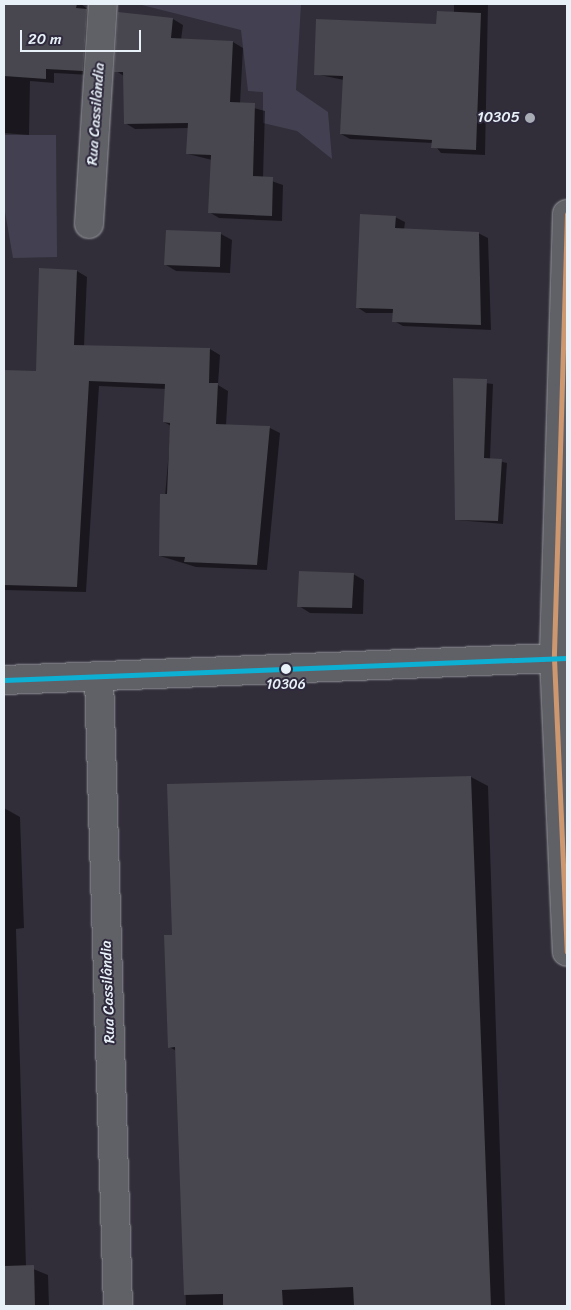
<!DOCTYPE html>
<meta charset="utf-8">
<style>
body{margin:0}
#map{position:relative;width:571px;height:1310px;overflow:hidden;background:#312e39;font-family:Sriracha,sans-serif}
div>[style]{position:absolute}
.green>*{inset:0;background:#434151}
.shadow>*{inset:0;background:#0007}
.building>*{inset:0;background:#48464e}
.roads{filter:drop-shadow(0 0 1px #98999f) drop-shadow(0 0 1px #98999f)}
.minor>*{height:28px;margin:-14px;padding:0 14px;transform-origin:14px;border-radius:14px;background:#606067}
.tertiary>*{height:28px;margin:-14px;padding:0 14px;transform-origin:14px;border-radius:14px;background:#606067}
.bus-1>*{height:5px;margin:-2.5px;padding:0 2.5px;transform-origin:2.5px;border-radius:2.5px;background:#cd976f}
.bus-2>*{height:5px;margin:-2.5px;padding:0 2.5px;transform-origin:2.5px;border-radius:2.5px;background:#0dafd3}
.dots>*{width:14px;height:14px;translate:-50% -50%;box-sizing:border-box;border:2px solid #2f2a3d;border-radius:50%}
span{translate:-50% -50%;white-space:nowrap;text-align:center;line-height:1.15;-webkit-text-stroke:4px #2f2a3d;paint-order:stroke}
.bus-label{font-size:14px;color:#e8f1f8}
.street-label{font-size:15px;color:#e8f1f8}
.poi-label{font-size:15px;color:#e8f1f8}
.right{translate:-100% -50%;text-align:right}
.frame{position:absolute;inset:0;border:5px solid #e8f1f8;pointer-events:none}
.scale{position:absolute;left:20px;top:30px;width:121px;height:22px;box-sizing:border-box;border:2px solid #e8f1f8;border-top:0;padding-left:6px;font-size:15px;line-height:18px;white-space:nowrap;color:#e8f1f8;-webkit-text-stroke:4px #2f2a3d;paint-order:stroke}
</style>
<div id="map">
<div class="green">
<i style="clip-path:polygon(138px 4px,301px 4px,296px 90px,328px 112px,332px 159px,297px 131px,263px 123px,263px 92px,248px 91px,241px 30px)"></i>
<i style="clip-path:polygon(4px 135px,56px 135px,57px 257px,13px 258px,4px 206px)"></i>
</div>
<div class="shadow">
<i style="clip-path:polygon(4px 4px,81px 4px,95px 15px,91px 75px,54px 73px,54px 83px,30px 81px,29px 135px,4px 133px)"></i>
<i style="clip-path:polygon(454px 4px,488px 4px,485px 155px,441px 153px,433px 143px,350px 139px,341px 134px,344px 80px,315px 74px,437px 25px,454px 13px)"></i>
<i style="clip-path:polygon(173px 19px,183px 25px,181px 40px,233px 42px,243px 48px,240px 104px,265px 111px,263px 178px,283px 185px,282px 221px,219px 218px,209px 212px,212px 160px,188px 154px,189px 128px,135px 129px,125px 123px,124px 76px,116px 71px)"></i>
<i style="clip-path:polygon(395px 217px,405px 222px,404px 230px,478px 233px,488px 238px,491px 330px,403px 326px,394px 321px,394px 313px,366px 313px,357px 307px)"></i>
<i style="clip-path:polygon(221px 234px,232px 240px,230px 273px,176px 271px,166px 265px)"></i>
<i style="clip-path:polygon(40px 269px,77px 271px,87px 277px,84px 346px,210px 349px,220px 355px,218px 385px,228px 391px,226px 426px,270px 428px,280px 433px,267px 570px,196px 567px,160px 556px,171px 426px,164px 422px,166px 389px,99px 386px,86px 592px,4px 590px,4px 371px,37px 372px)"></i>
<i style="clip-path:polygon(454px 379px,493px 384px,490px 459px,507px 463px,503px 524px,457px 520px)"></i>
<i style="clip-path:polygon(353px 574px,364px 580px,363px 614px,310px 613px,299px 606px)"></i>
<i style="clip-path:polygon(471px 777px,488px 786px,505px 1306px,186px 1306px,177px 1051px,169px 1047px,173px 936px,168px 785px)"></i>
<i style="clip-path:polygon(4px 808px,20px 817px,24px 928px,16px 929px,26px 1266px,48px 1275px,49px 1306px,4px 1306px)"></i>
</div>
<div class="building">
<i style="clip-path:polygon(4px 4px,77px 4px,76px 8px,87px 9px,83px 71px,46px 69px,46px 79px,4px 76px)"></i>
<i style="clip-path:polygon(437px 11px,481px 13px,476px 150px,431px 148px,432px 140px,340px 134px,343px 76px,314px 75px,316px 19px,436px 24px)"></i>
<i style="clip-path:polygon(118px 12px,173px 18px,171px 38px,233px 41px,230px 102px,255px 103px,253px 176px,273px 177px,272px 216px,208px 213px,211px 155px,186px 154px,188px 123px,124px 124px,123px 72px,114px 72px)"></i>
<i style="clip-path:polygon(360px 214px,396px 216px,395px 228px,479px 232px,481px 325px,392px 322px,393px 309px,356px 308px)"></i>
<i style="clip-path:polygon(166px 230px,221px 232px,220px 267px,164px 265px)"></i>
<i style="clip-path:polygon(39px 268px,77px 270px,74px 345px,210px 348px,209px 383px,218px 383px,216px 424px,270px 426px,257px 565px,184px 562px,185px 557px,159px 556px,160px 494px,167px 494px,170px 423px,163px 422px,165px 384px,89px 381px,77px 587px,4px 585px,4px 370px,36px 371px)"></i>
<i style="clip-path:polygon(453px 378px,487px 379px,484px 458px,502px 459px,498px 521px,455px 520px)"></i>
<i style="clip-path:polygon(299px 571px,354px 573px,352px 608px,297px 607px)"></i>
<i style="clip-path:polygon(471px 776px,491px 1306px,354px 1306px,353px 1287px,282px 1290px,283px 1306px,223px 1306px,223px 1294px,184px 1295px,175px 1047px,168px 1048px,164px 935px,172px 935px,167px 784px)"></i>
<i style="clip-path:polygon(34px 1265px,35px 1306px,4px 1306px,4px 1266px)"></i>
</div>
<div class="roads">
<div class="minor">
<i style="left:89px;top:224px;width:220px;rotate:-86.4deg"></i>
<i style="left:99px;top:678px;width:628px;rotate:88.27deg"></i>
<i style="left:4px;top:680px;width:550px;rotate:-2.29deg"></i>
</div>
<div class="tertiary">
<i style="left:567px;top:214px;width:444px;rotate:91.7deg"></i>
<i style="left:554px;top:658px;width:294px;rotate:87.5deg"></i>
</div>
</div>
<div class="bus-1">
<i style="left:567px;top:214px;width:444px;rotate:91.7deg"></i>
<i style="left:554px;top:658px;width:294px;rotate:87.5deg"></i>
</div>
<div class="bus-2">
<i style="left:4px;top:680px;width:563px;rotate:-2.24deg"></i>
</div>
<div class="dots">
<i style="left:530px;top:118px;background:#a8adb5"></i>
<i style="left:286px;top:669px;background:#e8f1f8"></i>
</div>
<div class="bus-label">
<span style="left:286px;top:685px">10306</span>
</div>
<div class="street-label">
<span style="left:96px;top:114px;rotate:-86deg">Rua Cassilândia</span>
<span style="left:108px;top:992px;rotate:-92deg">Rua Cassilândia</span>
</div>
<div class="poi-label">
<span class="right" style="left:520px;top:118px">10305</span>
</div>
<div class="frame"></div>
<div class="scale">20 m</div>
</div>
